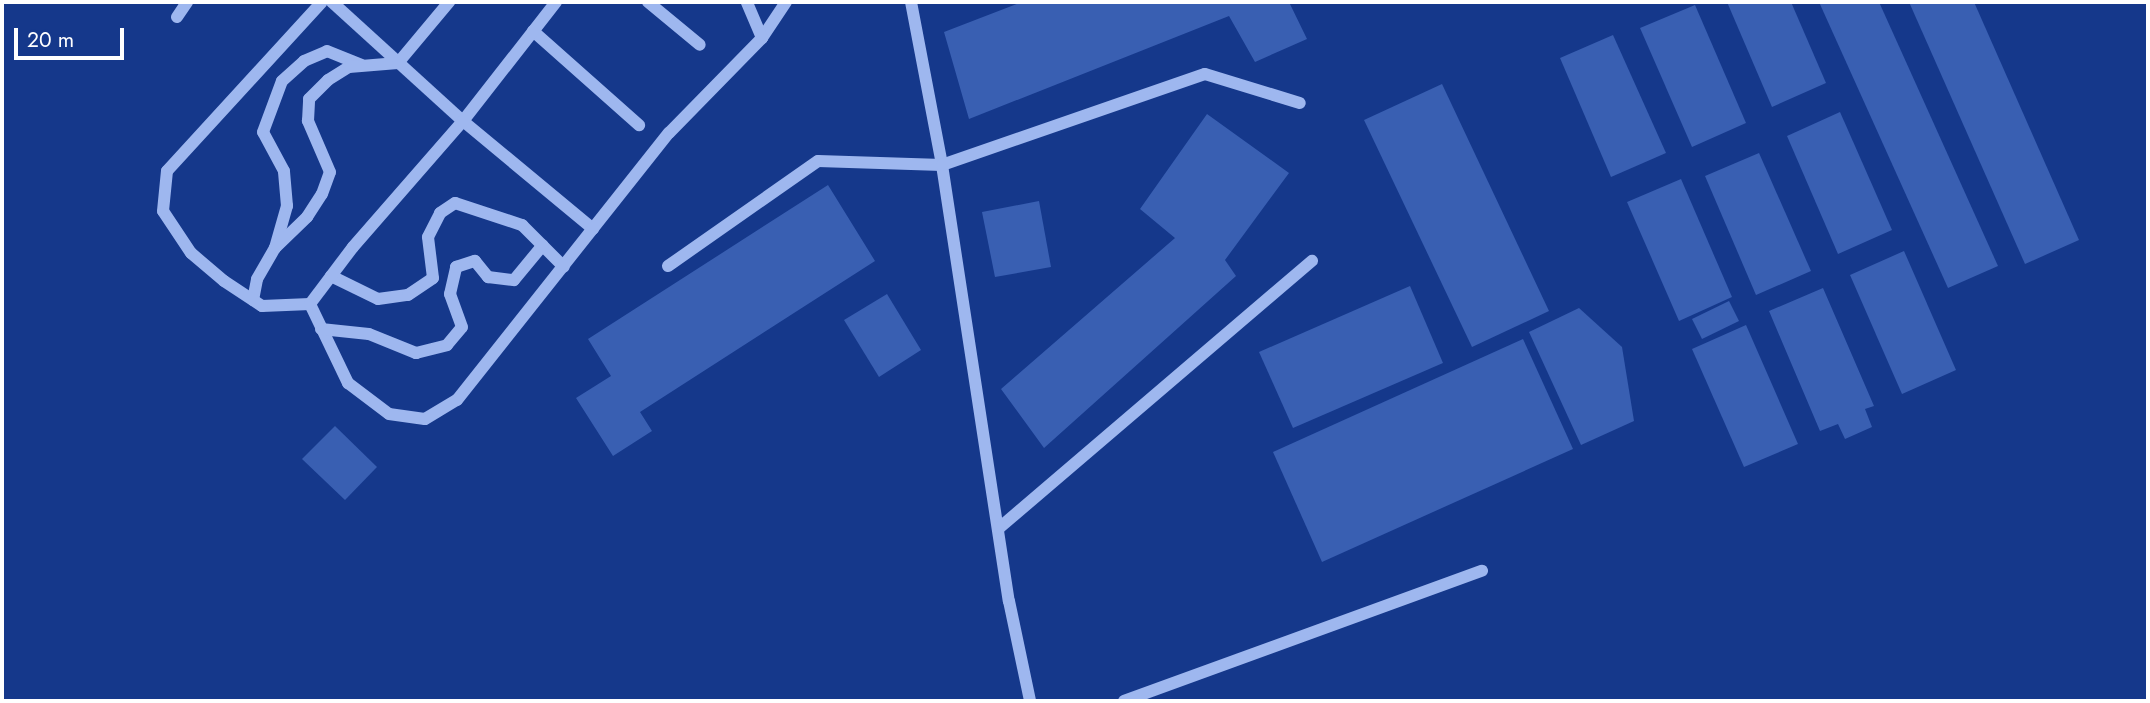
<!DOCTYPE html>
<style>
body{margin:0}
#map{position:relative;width:2150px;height:703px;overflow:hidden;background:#15388b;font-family:Jost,sans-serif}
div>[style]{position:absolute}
.building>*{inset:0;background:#395fb2}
.minor>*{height:12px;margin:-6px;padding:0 6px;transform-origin:6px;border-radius:6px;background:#9eb7ef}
span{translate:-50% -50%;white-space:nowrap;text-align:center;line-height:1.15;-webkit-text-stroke:5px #15388b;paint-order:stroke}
.frame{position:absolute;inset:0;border:4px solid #fff;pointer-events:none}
.scale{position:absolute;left:14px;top:28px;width:110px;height:32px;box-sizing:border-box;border:4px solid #fff;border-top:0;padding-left:9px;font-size:21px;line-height:24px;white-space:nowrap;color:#fff;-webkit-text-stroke:5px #15388b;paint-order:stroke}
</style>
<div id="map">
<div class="building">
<i style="clip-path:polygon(1022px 2px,1289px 2px,1307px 39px,1255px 62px,1229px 16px,969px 119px,944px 32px)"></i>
<i style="clip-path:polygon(1727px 2px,1791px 2px,1826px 83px,1772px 107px)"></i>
<i style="clip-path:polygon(1819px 2px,1879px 2px,1998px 266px,1948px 288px)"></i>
<i style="clip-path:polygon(1909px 2px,1974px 2px,2079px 240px,2025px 264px)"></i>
<i style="clip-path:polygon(1695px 5px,1746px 123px,1692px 147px,1640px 28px)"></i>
<i style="clip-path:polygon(1613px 35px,1666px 153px,1611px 177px,1560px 58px)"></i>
<i style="clip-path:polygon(1442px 84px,1549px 311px,1472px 347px,1364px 120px)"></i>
<i style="clip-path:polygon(1840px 112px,1892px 230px,1838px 254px,1787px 136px)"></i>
<i style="clip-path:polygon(1207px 114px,1289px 173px,1225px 260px,1236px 276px,1044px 448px,1001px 389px,1175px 238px,1140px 209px)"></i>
<i style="clip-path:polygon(1759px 153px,1811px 271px,1756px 295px,1705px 176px)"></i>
<i style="clip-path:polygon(1681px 179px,1732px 297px,1679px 321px,1627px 202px)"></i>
<i style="clip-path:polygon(828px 185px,875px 261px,640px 412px,652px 431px,613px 456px,576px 398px,611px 376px,588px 339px)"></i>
<i style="clip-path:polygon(1039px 201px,1051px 267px,995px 277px,982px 212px)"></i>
<i style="clip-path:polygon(1904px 251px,1956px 370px,1902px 394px,1850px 275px)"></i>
<i style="clip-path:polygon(1410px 286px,1443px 363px,1293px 428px,1259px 352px)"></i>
<i style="clip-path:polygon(1823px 288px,1874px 406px,1865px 409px,1872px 427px,1845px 439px,1838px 424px,1820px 431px,1769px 311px)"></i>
<i style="clip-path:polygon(887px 294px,921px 350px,879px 377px,844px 320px)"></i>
<i style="clip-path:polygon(1729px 301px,1739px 321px,1702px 339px,1692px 319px)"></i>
<i style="clip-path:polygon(1579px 308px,1622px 347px,1634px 421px,1581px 445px,1529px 332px)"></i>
<i style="clip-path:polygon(1746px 325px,1798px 444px,1744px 467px,1692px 349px)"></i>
<i style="clip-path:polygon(1523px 339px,1573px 449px,1322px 562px,1273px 452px)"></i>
<i style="clip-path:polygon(335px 426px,377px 467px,345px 500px,302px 459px)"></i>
</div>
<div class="minor">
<i style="left:332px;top:2px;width:177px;rotate:42.3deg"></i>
<i style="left:463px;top:121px;width:169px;rotate:39.7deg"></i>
<i style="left:648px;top:2px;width:67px;rotate:39.6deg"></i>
<i style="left:911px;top:2px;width:166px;rotate:79.2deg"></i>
<i style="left:942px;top:165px;width:441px;rotate:81.3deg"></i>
<i style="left:1009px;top:601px;width:102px;rotate:78.1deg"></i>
<i style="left:177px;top:17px;width:18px;rotate:-56deg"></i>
<i style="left:533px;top:31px;width:142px;rotate:41.6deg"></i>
<i style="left:762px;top:38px;width:43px;rotate:-56.3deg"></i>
<i style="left:275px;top:248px;width:44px;rotate:-74.1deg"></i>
<i style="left:287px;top:206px;width:35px;rotate:-95deg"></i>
<i style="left:284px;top:171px;width:44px;rotate:-118.3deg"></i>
<i style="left:263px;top:132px;width:54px;rotate:-69.6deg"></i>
<i style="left:282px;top:81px;width:30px;rotate:-42deg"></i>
<i style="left:304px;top:61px;width:25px;rotate:-23deg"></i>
<i style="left:327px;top:51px;width:37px;rotate:22deg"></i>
<i style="left:668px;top:266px;width:183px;rotate:-35deg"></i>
<i style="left:818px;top:161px;width:124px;rotate:1.8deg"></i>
<i style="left:942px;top:165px;width:278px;rotate:-19.1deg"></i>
<i style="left:1205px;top:74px;width:99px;rotate:17deg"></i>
<i style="left:331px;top:276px;width:52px;rotate:26.1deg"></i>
<i style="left:378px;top:299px;width:30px;rotate:-8deg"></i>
<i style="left:408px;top:295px;width:30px;rotate:-34deg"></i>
<i style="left:433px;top:278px;width:41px;rotate:-97deg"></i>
<i style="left:428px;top:237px;width:27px;rotate:-63deg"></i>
<i style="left:440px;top:213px;width:18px;rotate:-34deg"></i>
<i style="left:455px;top:203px;width:71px;rotate:18.2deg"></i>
<i style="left:522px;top:225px;width:59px;rotate:45deg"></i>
<i style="left:253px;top:300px;width:21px;rotate:-79deg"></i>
<i style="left:257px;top:279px;width:36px;rotate:-60deg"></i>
<i style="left:275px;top:248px;width:45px;rotate:-44.1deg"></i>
<i style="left:307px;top:217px;width:27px;rotate:-57deg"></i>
<i style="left:322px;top:194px;width:23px;rotate:-70deg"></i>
<i style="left:330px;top:172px;width:56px;rotate:-113.3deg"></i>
<i style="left:308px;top:121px;width:22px;rotate:-87deg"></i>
<i style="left:309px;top:99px;width:27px;rotate:-45deg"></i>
<i style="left:328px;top:80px;width:25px;rotate:-32deg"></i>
<i style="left:349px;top:67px;width:49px;rotate:-4.7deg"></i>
<i style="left:398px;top:63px;width:80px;rotate:-50.1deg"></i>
<i style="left:310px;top:304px;width:88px;rotate:64.3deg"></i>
<i style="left:348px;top:383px;width:51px;rotate:37.1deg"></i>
<i style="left:389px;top:414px;width:36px;rotate:8deg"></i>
<i style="left:425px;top:419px;width:37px;rotate:-31deg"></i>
<i style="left:457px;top:400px;width:341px;rotate:-51.6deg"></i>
<i style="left:669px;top:133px;width:133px;rotate:-45.6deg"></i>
<i style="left:762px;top:38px;width:39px;rotate:-113deg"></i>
<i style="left:310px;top:304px;width:48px;rotate:177.6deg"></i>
<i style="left:262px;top:306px;width:45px;rotate:-146.7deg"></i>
<i style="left:224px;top:281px;width:43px;rotate:-139.7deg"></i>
<i style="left:191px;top:253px;width:50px;rotate:-123.7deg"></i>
<i style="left:163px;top:211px;width:40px;rotate:-84.3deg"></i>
<i style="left:167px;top:171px;width:229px;rotate:-47.5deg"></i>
<i style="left:310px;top:304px;width:71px;rotate:-53deg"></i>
<i style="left:353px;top:247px;width:167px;rotate:-48.9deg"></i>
<i style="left:463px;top:121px;width:151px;rotate:-52deg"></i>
<i style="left:321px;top:329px;width:48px;rotate:5.9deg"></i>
<i style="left:369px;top:334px;width:51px;rotate:22deg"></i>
<i style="left:416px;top:353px;width:32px;rotate:-14deg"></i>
<i style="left:447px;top:345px;width:23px;rotate:-50deg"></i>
<i style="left:462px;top:327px;width:35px;rotate:-110deg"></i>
<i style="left:450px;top:294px;width:28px;rotate:-77deg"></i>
<i style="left:456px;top:267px;width:20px;rotate:-18deg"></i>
<i style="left:475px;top:261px;width:21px;rotate:51deg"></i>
<i style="left:488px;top:277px;width:26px;rotate:7deg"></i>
<i style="left:514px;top:280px;width:45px;rotate:-50.4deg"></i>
<i style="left:998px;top:529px;width:413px;rotate:-40.5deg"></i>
<i style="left:1124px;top:701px;width:381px;rotate:-20deg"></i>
</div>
<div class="frame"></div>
<div class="scale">20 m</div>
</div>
